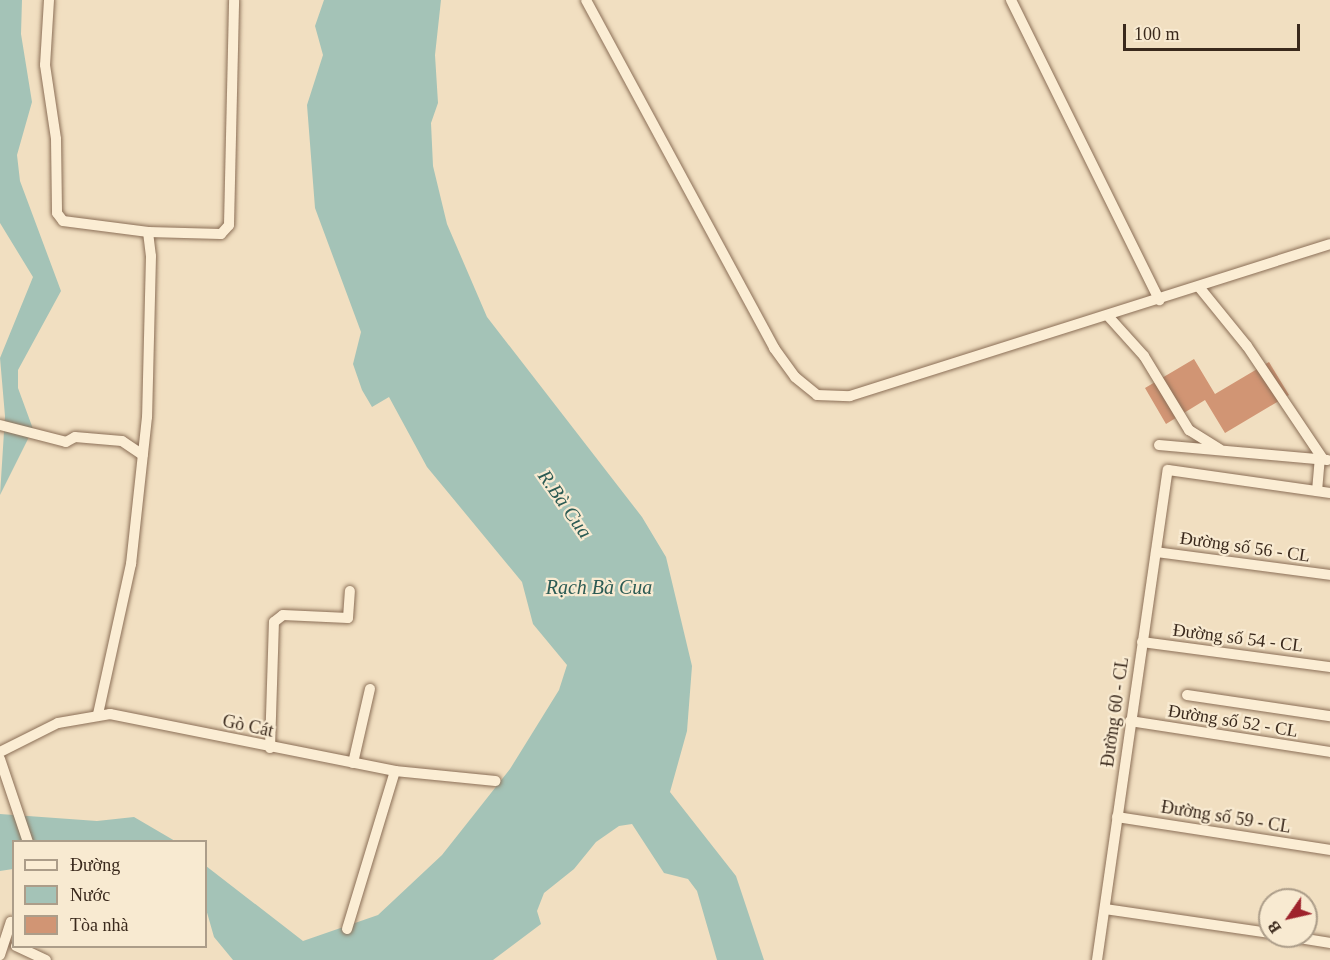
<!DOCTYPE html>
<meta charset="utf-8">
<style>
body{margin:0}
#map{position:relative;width:1330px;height:960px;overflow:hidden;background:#f1dfc1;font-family:Georgia,serif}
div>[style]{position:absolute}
.water>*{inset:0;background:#a4c3b7}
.building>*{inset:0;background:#d19574}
.roads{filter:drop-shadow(0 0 2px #8b6f57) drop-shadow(0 0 2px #8b6f57)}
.minor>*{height:10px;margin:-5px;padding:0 5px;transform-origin:5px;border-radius:5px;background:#fbedd4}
span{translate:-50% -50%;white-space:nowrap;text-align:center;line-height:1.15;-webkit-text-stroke:4.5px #f8ead1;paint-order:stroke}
.street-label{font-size:18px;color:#3a291c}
.water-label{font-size:20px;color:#2b5b54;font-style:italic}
.legend{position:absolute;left:12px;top:840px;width:195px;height:108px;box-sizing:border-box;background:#f8ead1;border:2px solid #ac9d89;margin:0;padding:8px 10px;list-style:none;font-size:18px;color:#3a291c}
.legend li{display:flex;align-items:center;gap:12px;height:30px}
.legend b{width:30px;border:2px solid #ac9d89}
.north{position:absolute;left:1258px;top:888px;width:60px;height:60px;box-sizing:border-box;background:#f8ead1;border:2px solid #ac9d89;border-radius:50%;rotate:236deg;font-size:16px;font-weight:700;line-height:24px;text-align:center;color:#3a291c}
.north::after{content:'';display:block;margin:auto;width:21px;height:27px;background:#9e232c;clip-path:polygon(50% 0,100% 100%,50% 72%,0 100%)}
.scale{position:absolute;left:1123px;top:24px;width:177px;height:27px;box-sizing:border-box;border:3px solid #3a291c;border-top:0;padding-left:8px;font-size:18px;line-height:21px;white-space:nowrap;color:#3a291c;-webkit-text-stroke:4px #f8ead1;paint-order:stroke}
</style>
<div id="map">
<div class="water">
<i style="clip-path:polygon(0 0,22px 0,21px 34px,32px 102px,17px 155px,20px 181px,61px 291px,18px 370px,18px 388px,33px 429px,0 495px,5px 416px,0 358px,33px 277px,0 223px)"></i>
<i style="clip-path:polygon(324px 0,441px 0,435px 55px,438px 103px,431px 123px,433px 166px,447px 224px,487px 317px,642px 517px,666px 557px,692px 666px,687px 731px,670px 792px,736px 876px,764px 960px,717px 960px,697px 891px,688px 879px,664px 873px,632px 824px,619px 826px,596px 842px,574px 869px,544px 893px,537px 911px,541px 924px,493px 960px,233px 960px,214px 937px,206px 909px,206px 866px,303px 941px,378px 915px,442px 855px,510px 769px,559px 690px,567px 665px,533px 624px,522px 582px,427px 467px,389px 397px,372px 407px,362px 390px,353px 364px,361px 332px,315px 208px,307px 105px,323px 55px,315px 26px)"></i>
<i style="clip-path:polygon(0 814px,97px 821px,134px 817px,175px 841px,14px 842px,13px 869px,0 871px)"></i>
</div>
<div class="building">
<i style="clip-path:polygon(1194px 359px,1215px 394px,1269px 362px,1289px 395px,1225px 433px,1205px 400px,1166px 424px,1145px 388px)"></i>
</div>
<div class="roads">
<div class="minor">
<i style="left:49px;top:0;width:65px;rotate:93.5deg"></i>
<i style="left:45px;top:65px;width:75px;rotate:81.5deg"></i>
<i style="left:56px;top:139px;width:74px;rotate:89.2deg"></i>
<i style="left:57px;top:213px;width:10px;rotate:53deg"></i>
<i style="left:63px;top:221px;width:86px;rotate:7.4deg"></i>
<i style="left:148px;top:232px;width:24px;rotate:83deg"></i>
<i style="left:151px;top:256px;width:161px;rotate:91.4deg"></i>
<i style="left:147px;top:417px;width:148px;rotate:96.2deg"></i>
<i style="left:131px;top:564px;width:154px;rotate:102.4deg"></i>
<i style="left:586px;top:0;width:396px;rotate:61.6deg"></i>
<i style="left:774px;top:348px;width:36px;rotate:54deg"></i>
<i style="left:795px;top:377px;width:28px;rotate:39deg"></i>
<i style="left:817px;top:395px;width:33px;rotate:2deg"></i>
<i style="left:850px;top:396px;width:503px;rotate:-17.57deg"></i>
<i style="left:1011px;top:0;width:335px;rotate:63.7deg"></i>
<i style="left:148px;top:232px;width:73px;rotate:1.6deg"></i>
<i style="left:221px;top:234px;width:12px;rotate:-48deg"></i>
<i style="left:229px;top:225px;width:225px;rotate:-88.7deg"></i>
<i style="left:1199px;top:287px;width:76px;rotate:50.9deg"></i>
<i style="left:1247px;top:346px;width:136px;rotate:56.1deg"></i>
<i style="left:1108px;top:316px;width:54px;rotate:48deg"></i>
<i style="left:1144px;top:356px;width:87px;rotate:58.7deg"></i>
<i style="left:1189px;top:430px;width:36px;rotate:32deg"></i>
<i style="left:0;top:425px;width:68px;rotate:14.4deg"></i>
<i style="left:66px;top:442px;width:10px;rotate:-29deg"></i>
<i style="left:75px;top:437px;width:47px;rotate:4.9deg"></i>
<i style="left:122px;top:441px;width:25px;rotate:34deg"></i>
<i style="left:1159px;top:445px;width:169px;rotate:5.1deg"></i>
<i style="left:1317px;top:491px;width:32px;rotate:-85deg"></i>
<i style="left:1156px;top:552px;width:176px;rotate:7.5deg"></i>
<i style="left:1142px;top:642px;width:190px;rotate:7.6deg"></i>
<i style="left:1187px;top:695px;width:145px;rotate:8.4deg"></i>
<i style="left:1130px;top:721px;width:202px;rotate:8.8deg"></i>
<i style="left:270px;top:748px;width:126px;rotate:-88.2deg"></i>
<i style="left:274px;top:622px;width:11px;rotate:-38deg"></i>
<i style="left:283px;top:615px;width:65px;rotate:2.6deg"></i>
<i style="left:348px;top:618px;width:27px;rotate:-86deg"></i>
<i style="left:0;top:752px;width:65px;rotate:-26.6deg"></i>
<i style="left:58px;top:723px;width:53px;rotate:-9.8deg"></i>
<i style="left:110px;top:714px;width:291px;rotate:11.3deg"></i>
<i style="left:395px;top:771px;width:101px;rotate:5.7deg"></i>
<i style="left:0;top:759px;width:88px;rotate:71.4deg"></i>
<i style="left:353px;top:763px;width:76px;rotate:-77.1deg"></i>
<i style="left:1117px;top:817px;width:216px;rotate:8.8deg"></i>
<i style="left:1105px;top:909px;width:167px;rotate:8.3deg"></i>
<i style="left:347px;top:929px;width:165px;rotate:-73.1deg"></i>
<i style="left:1287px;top:936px;width:44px;rotate:9.2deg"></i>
<i style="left:16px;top:946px;width:33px;rotate:25deg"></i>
<i style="left:0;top:955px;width:35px;rotate:-72deg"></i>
<i style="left:1097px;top:960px;width:495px;rotate:-81.8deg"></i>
<i style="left:1168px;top:470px;width:164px;rotate:8.1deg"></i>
</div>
</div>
<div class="street-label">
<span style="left:1245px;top:547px;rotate:8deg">Đường số 56 - CL</span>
<span style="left:1238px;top:638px;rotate:7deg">Đường số 54 - CL</span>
<span style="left:1115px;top:712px;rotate:-82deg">Đường 60 - CL</span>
<span style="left:1233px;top:721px;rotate:9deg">Đường số 52 - CL</span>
<span style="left:248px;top:726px;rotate:12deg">Gò Cát</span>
<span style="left:1226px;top:817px;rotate:9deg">Đường số 59 - CL</span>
</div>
<div class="water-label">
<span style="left:565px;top:504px;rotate:55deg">R.Bà Cua</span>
<span style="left:599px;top:587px">Rạch Bà Cua</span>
</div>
<ul class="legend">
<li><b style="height:8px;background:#fbedd4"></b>Đường</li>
<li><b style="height:16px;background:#a4c3b7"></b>Nước</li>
<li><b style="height:16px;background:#d19574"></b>Tòa nhà</li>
</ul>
<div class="north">B</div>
<div class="scale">100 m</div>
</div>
